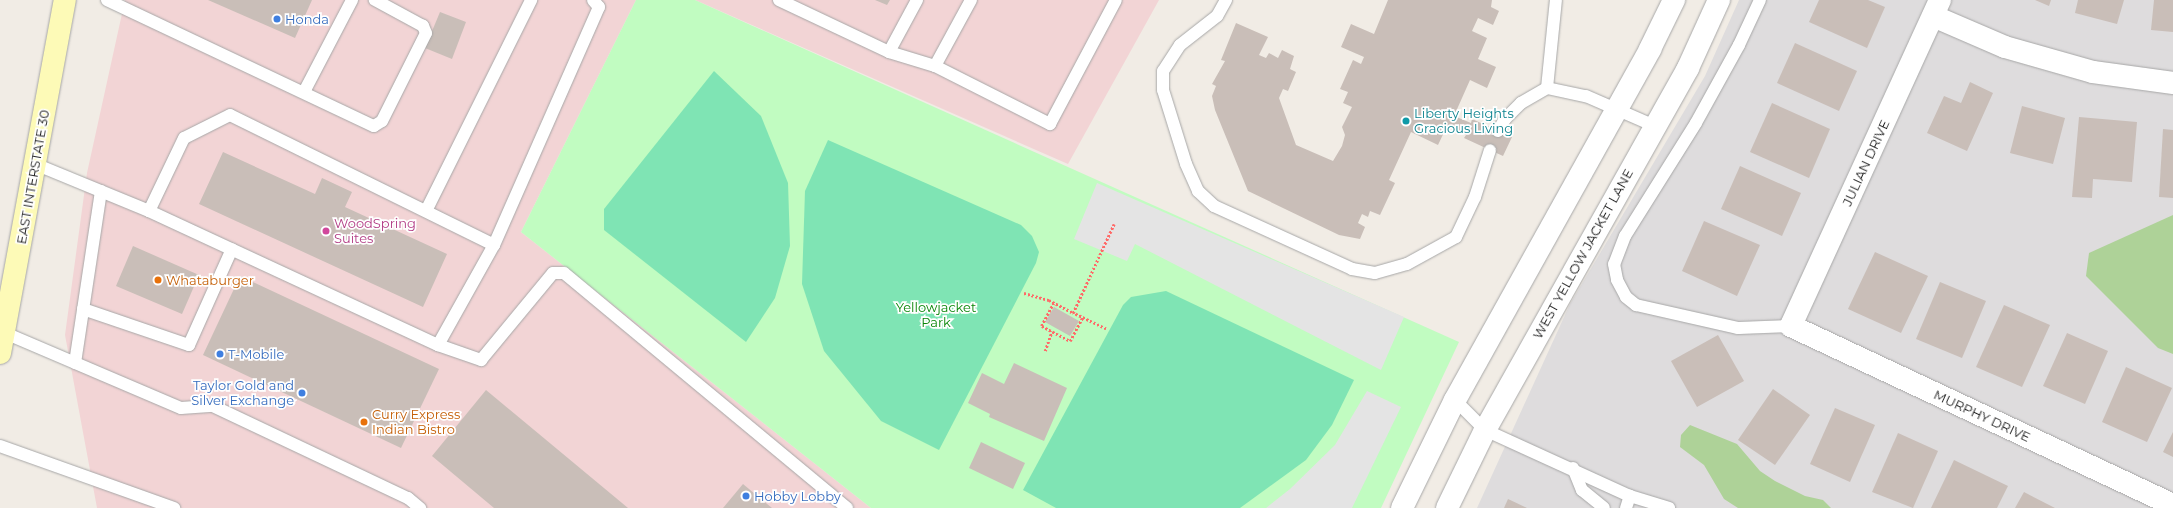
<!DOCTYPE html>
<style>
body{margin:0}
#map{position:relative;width:2173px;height:508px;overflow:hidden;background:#f1ece5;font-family:Montserrat,sans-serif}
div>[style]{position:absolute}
.residential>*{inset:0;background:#dedcdd}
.commercial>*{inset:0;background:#f2d4d5}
.forest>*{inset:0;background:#aed298}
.park>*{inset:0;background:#c1fcc1}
.pitch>*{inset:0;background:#7fe4b4}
.parking>*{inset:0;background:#e4e4e4}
.building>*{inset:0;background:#c9beb8}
.path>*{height:2.5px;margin-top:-1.25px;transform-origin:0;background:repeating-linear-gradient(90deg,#ff6a68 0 2px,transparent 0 4px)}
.roads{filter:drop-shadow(0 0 1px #a7a7a7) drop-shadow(0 0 1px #a7a7a7)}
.service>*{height:12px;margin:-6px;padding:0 6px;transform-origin:6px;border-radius:6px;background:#fff}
.minor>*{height:22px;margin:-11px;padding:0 11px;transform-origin:11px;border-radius:11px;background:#fff}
.tertiary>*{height:22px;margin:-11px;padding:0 11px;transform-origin:11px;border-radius:11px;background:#fff}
.secondary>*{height:22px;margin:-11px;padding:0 11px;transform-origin:11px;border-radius:11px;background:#fdfab7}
.dots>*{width:11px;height:11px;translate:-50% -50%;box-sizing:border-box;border:2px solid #fff;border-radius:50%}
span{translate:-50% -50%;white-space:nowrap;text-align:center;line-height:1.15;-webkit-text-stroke:3.5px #fff;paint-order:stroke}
.shop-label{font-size:13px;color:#366cbe}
.left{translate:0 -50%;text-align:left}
.right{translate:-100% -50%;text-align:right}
.culture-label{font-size:13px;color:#0d838f}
.street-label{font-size:13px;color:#202020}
.hotel-label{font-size:13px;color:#b23c85}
.food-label{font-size:13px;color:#c56008}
.park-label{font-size:13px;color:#078506}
</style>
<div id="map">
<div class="residential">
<i style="clip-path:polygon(1739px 0,2173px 0,2173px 508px,1477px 508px,1570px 304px,1705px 76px)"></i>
</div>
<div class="commercial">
<i style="clip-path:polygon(125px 0,636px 0,521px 232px,871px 508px,97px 508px,65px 335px,87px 173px)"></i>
<i style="clip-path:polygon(695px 0,1159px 0,1068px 164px)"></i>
</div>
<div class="forest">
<i style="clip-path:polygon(2173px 215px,2173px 354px,2158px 348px,2086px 276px,2089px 253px)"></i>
<i style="clip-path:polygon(1690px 425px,1737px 444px,1760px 471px,1775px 481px,1805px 496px,1823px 500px,1831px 508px,1738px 508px,1724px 499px,1704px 465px,1680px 447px,1681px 435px)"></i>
</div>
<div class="park">
<i style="clip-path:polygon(636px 0,695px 0,1459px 342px,1381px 508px,871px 508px,521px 232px)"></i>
</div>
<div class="pitch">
<i style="clip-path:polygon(714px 71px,761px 116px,788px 183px,790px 246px,775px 298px,746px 342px,604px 230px,604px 209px)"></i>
<i style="clip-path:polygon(828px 140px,1021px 225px,1032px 236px,1039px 252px,1036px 263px,939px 450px,881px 421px,824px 351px,802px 284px,805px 191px)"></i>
<i style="clip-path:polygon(1166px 291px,1354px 380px,1332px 425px,1306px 460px,1240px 508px,1056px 508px,1023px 490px,1123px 305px,1131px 297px)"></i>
</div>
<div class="parking">
<i style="clip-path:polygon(1097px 183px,1404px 317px,1381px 370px,1135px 244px,1127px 261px,1074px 239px)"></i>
<i style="clip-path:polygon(1367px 391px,1401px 407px,1352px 508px,1266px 508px,1290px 489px,1335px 445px)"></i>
</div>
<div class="building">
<i style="clip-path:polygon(208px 0,312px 0,295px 38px)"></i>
<i style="clip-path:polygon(875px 0,890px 0,887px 5px)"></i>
<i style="clip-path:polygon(1388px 0,1492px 0,1491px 7px,1499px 11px,1493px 25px,1478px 18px,1472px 31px,1487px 38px,1478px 59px,1496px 67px,1487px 88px,1470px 80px,1454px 116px,1471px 123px,1472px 119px,1512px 137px,1503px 156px,1464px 138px,1466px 135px,1447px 126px,1438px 145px,1411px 132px,1389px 180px,1395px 183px,1380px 215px,1370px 211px,1368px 217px,1362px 214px,1358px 223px,1365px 227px,1360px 239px,1339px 235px,1248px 191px,1215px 110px,1212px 96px,1216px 86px,1212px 84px,1225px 61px,1221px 60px,1236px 23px,1268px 37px,1259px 55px,1266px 58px,1269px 53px,1278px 58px,1282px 50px,1294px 56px,1290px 69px,1296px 72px,1288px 91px,1283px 89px,1279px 98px,1296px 145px,1333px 161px,1342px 146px,1345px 135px,1342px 127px,1352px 107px,1343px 103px,1348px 92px,1340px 89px,1353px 60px,1361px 64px,1364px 57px,1341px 47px,1351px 24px,1374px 34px)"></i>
<i style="clip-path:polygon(1819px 0,1868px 0,1885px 7px,1867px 48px,1809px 22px)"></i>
<i style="clip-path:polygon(2035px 0,2051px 0,2049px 6px)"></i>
<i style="clip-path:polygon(2078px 0,2124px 0,2117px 24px,2075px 13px)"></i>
<i style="clip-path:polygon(2154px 0,2173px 0,2173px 32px,2151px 30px)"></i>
<i style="clip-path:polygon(440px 12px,466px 22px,452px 59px,425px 48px)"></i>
<i style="clip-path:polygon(1795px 43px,1857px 71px,1839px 111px,1777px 83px)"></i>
<i style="clip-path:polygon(1970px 82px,1993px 93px,1967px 151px,1927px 133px,1944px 96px,1961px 103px)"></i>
<i style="clip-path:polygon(1772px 103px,1830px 129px,1809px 178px,1750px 152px)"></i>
<i style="clip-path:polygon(2022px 106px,2065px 118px,2053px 164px,2010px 153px)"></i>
<i style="clip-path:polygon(2079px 117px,2137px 122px,2132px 182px,2093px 179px,2092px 198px,2072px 197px)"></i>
<i style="clip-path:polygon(2163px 129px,2173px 130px,2173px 198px,2159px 197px)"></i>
<i style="clip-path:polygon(223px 152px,315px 194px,322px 178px,352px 192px,345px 207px,447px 254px,423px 307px,199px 204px)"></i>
<i style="clip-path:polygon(1740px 166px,1801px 193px,1782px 236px,1721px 209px)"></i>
<i style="clip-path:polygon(1704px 221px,1760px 245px,1737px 296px,1682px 271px)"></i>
<i style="clip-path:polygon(133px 246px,199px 275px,182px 314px,116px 286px)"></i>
<i style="clip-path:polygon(1875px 252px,1928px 276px,1901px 333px,1848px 309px)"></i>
<i style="clip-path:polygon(240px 276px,439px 369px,401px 448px,203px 355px)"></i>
<i style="clip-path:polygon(1940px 282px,1986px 301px,1962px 358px,1916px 339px)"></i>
<i style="clip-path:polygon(2004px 305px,2050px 325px,2022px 387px,1976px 367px)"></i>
<i style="clip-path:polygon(1054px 307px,1079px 321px,1070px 336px,1045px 322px)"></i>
<i style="clip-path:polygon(2067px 333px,2108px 351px,2085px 404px,2043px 386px)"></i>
<i style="clip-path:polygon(1718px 335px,1744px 381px,1697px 407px,1671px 361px)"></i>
<i style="clip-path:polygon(1014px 363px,1067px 388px,1044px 441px,989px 417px,990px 414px,968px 403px,982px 373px,1004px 384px)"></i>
<i style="clip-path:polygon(2126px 367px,2172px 388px,2147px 442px,2102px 422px)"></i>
<i style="clip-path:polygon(1773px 389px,1810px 415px,1775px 465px,1738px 440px)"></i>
<i style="clip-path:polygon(486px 390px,628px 508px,494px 508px,432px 456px)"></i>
<i style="clip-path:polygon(1835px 408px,1875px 425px,1850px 482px,1810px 464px)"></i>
<i style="clip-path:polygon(2173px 432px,2173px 457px,2163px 452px)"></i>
<i style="clip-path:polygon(1898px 433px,1938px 451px,1913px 508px,1872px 492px)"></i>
<i style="clip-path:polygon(981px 442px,1025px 463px,1013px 489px,969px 468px)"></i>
<i style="clip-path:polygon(1954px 460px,2008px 486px,1997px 508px,1931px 508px)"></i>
<i style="clip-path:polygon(743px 484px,772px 508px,723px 508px)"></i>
<i style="clip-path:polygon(2024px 492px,2055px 508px,2015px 508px)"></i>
<i style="clip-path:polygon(1508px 499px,1527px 508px,1504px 508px)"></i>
</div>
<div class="path">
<i style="left:1024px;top:293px;width:26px;rotate:16deg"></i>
<i style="left:1049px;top:300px;width:27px;rotate:28deg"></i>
<i style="left:1054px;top:303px;width:26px;rotate:118deg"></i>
<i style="left:1042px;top:326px;width:32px;rotate:28deg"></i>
<i style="left:1070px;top:341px;width:26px;rotate:-62deg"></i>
<i style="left:1106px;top:329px;width:37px;rotate:-154deg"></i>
<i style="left:1073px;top:313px;width:98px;rotate:-65.3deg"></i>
<i style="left:1045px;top:351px;width:21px;rotate:-71deg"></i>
</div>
<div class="roads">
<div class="service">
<i style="left:107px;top:0;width:295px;rotate:25.3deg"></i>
<i style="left:374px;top:126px;width:9px;rotate:-32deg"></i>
<i style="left:382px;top:121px;width:98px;rotate:-63.4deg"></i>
<i style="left:426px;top:33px;width:8px;rotate:-113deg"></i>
<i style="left:423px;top:26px;width:55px;rotate:-151.6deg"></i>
<i style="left:779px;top:0;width:122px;rotate:25.3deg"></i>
<i style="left:889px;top:52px;width:48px;rotate:16.9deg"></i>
<i style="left:935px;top:66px;width:75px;rotate:-61.4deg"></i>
<i style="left:1226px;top:0;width:18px;rotate:119deg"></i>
<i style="left:1217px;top:16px;width:47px;rotate:141.9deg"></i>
<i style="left:1180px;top:45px;width:31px;rotate:123deg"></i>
<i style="left:1163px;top:71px;width:19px;rotate:90deg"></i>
<i style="left:1163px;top:90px;width:77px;rotate:72.7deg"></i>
<i style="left:1186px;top:164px;width:30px;rotate:66deg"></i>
<i style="left:1198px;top:191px;width:22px;rotate:43deg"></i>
<i style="left:1214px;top:206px;width:152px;rotate:24.5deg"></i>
<i style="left:1352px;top:269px;width:23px;rotate:10deg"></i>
<i style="left:1375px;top:273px;width:33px;rotate:-16deg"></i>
<i style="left:1407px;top:264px;width:56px;rotate:-28.9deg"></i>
<i style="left:1456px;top:237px;width:44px;rotate:-64.6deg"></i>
<i style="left:1475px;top:197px;width:49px;rotate:-72.3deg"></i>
<i style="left:1760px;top:0;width:50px;rotate:115deg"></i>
<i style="left:1739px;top:45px;width:89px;rotate:118.9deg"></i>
<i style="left:1696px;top:123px;width:133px;rotate:122.1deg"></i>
<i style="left:1625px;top:236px;width:30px;rotate:111deg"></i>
<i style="left:1614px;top:264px;width:16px;rotate:79deg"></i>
<i style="left:1617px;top:280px;width:19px;rotate:62deg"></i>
<i style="left:1626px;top:297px;width:13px;rotate:39deg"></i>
<i style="left:1636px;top:305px;width:105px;rotate:12.7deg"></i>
<i style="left:1738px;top:328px;width:53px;rotate:-2.2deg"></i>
<i style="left:889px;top:52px;width:59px;rotate:-61.7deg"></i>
<i style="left:935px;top:66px;width:129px;rotate:26.8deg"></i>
<i style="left:1050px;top:124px;width:140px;rotate:-62deg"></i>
<i style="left:1547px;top:88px;width:88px;rotate:-84.2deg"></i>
<i style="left:304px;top:92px;width:104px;rotate:-62.4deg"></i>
<i style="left:1498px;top:131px;width:14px;rotate:-60deg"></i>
<i style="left:1505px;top:119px;width:23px;rotate:-45deg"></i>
<i style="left:1521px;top:103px;width:30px;rotate:-30deg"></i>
<i style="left:1547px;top:88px;width:40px;rotate:12deg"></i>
<i style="left:1586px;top:96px;width:75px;rotate:23.5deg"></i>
<i style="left:35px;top:164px;width:123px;rotate:22.4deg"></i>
<i style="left:149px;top:211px;width:319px;rotate:24.9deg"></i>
<i style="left:438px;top:345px;width:115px;rotate:-60.8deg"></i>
<i style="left:494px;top:245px;width:294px;rotate:-153.8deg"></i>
<i style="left:230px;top:115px;width:51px;rotate:153.4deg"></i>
<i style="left:184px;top:138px;width:81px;rotate:115.6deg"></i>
<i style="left:426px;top:211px;width:236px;rotate:-63.5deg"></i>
<i style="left:494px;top:245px;width:260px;rotate:-66.2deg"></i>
<i style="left:599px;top:7px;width:9px;rotate:-131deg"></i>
<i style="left:83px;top:309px;width:112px;rotate:18.8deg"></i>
<i style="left:189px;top:345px;width:105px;rotate:-65.9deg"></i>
<i style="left:5px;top:333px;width:191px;rotate:23.1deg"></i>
<i style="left:181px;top:408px;width:32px;rotate:-4deg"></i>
<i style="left:213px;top:406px;width:216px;rotate:25.3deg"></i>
<i style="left:408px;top:498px;width:16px;rotate:40deg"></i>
<i style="left:438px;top:345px;width:46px;rotate:19.2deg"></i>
<i style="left:481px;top:360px;width:113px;rotate:-50.4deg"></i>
<i style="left:553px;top:273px;width:11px"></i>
<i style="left:564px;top:273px;width:368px;rotate:39.7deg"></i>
<i style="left:75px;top:363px;width:174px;rotate:-81.4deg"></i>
<i style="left:1455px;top:400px;width:42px;rotate:45deg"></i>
<i style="left:1485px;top:430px;width:159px;rotate:24.5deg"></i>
<i style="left:1630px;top:496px;width:41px;rotate:17.1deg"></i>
<i style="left:0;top:446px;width:185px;rotate:19.6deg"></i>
<i style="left:1573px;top:468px;width:24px;rotate:68deg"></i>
<i style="left:1582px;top:490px;width:28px;rotate:39deg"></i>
<i style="left:1626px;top:508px;width:13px;rotate:-72deg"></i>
</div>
<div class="minor">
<i style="left:1940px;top:0;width:358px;rotate:114.6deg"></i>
<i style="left:1791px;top:326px;width:422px;rotate:25.1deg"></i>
<i style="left:1933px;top:16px;width:78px;rotate:23.3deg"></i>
<i style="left:2005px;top:47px;width:91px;rotate:15.9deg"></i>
<i style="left:2093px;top:72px;width:81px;rotate:7.8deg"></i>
</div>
<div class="tertiary">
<i style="left:1402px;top:508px;width:120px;rotate:-63.9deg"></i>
<i style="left:1455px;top:400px;width:402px;rotate:-60.9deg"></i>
<i style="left:1650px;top:49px;width:55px;rotate:-63.9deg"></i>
<i style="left:1447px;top:508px;width:87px;rotate:-64deg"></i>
<i style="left:1485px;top:430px;width:415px;rotate:-60.7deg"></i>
<i style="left:1688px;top:68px;width:75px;rotate:-65.5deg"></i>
</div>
<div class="secondary">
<i style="left:0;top:353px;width:359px;rotate:-79.6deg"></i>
</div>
</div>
<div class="dots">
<i style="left:277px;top:19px;background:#3f7fe0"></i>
<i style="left:1406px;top:121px;background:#0f9aa8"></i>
<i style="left:326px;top:231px;background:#d1479c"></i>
<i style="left:158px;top:280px;background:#e8710a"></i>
<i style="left:220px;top:354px;background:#3f7fe0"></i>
<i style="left:302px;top:393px;background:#3f7fe0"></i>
<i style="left:364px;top:422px;background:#e8710a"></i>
<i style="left:746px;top:496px;background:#3f7fe0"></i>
</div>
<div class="shop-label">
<span class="left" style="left:285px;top:19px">Honda</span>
<span class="left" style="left:228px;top:354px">T-Mobile</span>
<span class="right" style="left:294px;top:393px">Taylor Gold and<br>Silver Exchange</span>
<span class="left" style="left:754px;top:496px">Hobby Lobby</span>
</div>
<div class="culture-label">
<span class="left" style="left:1414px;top:121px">Liberty Heights<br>Gracious Living</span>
</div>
<div class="street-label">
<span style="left:1866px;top:163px;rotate:-65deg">JULIAN DRIVE</span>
<span style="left:33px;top:177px;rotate:-80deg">EAST INTERSTATE 30</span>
<span style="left:1583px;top:254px;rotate:-61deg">WEST YELLOW JACKET LANE</span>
<span style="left:1982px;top:416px;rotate:25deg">MURPHY DRIVE</span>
</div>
<div class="hotel-label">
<span class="left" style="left:334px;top:231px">WoodSpring<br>Suites</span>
</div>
<div class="food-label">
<span class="left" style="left:166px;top:280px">Whataburger</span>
<span class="left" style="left:372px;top:422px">Curry Express<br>Indian Bistro</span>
</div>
<div class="park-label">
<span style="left:936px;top:315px">Yellowjacket<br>Park</span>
</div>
</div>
